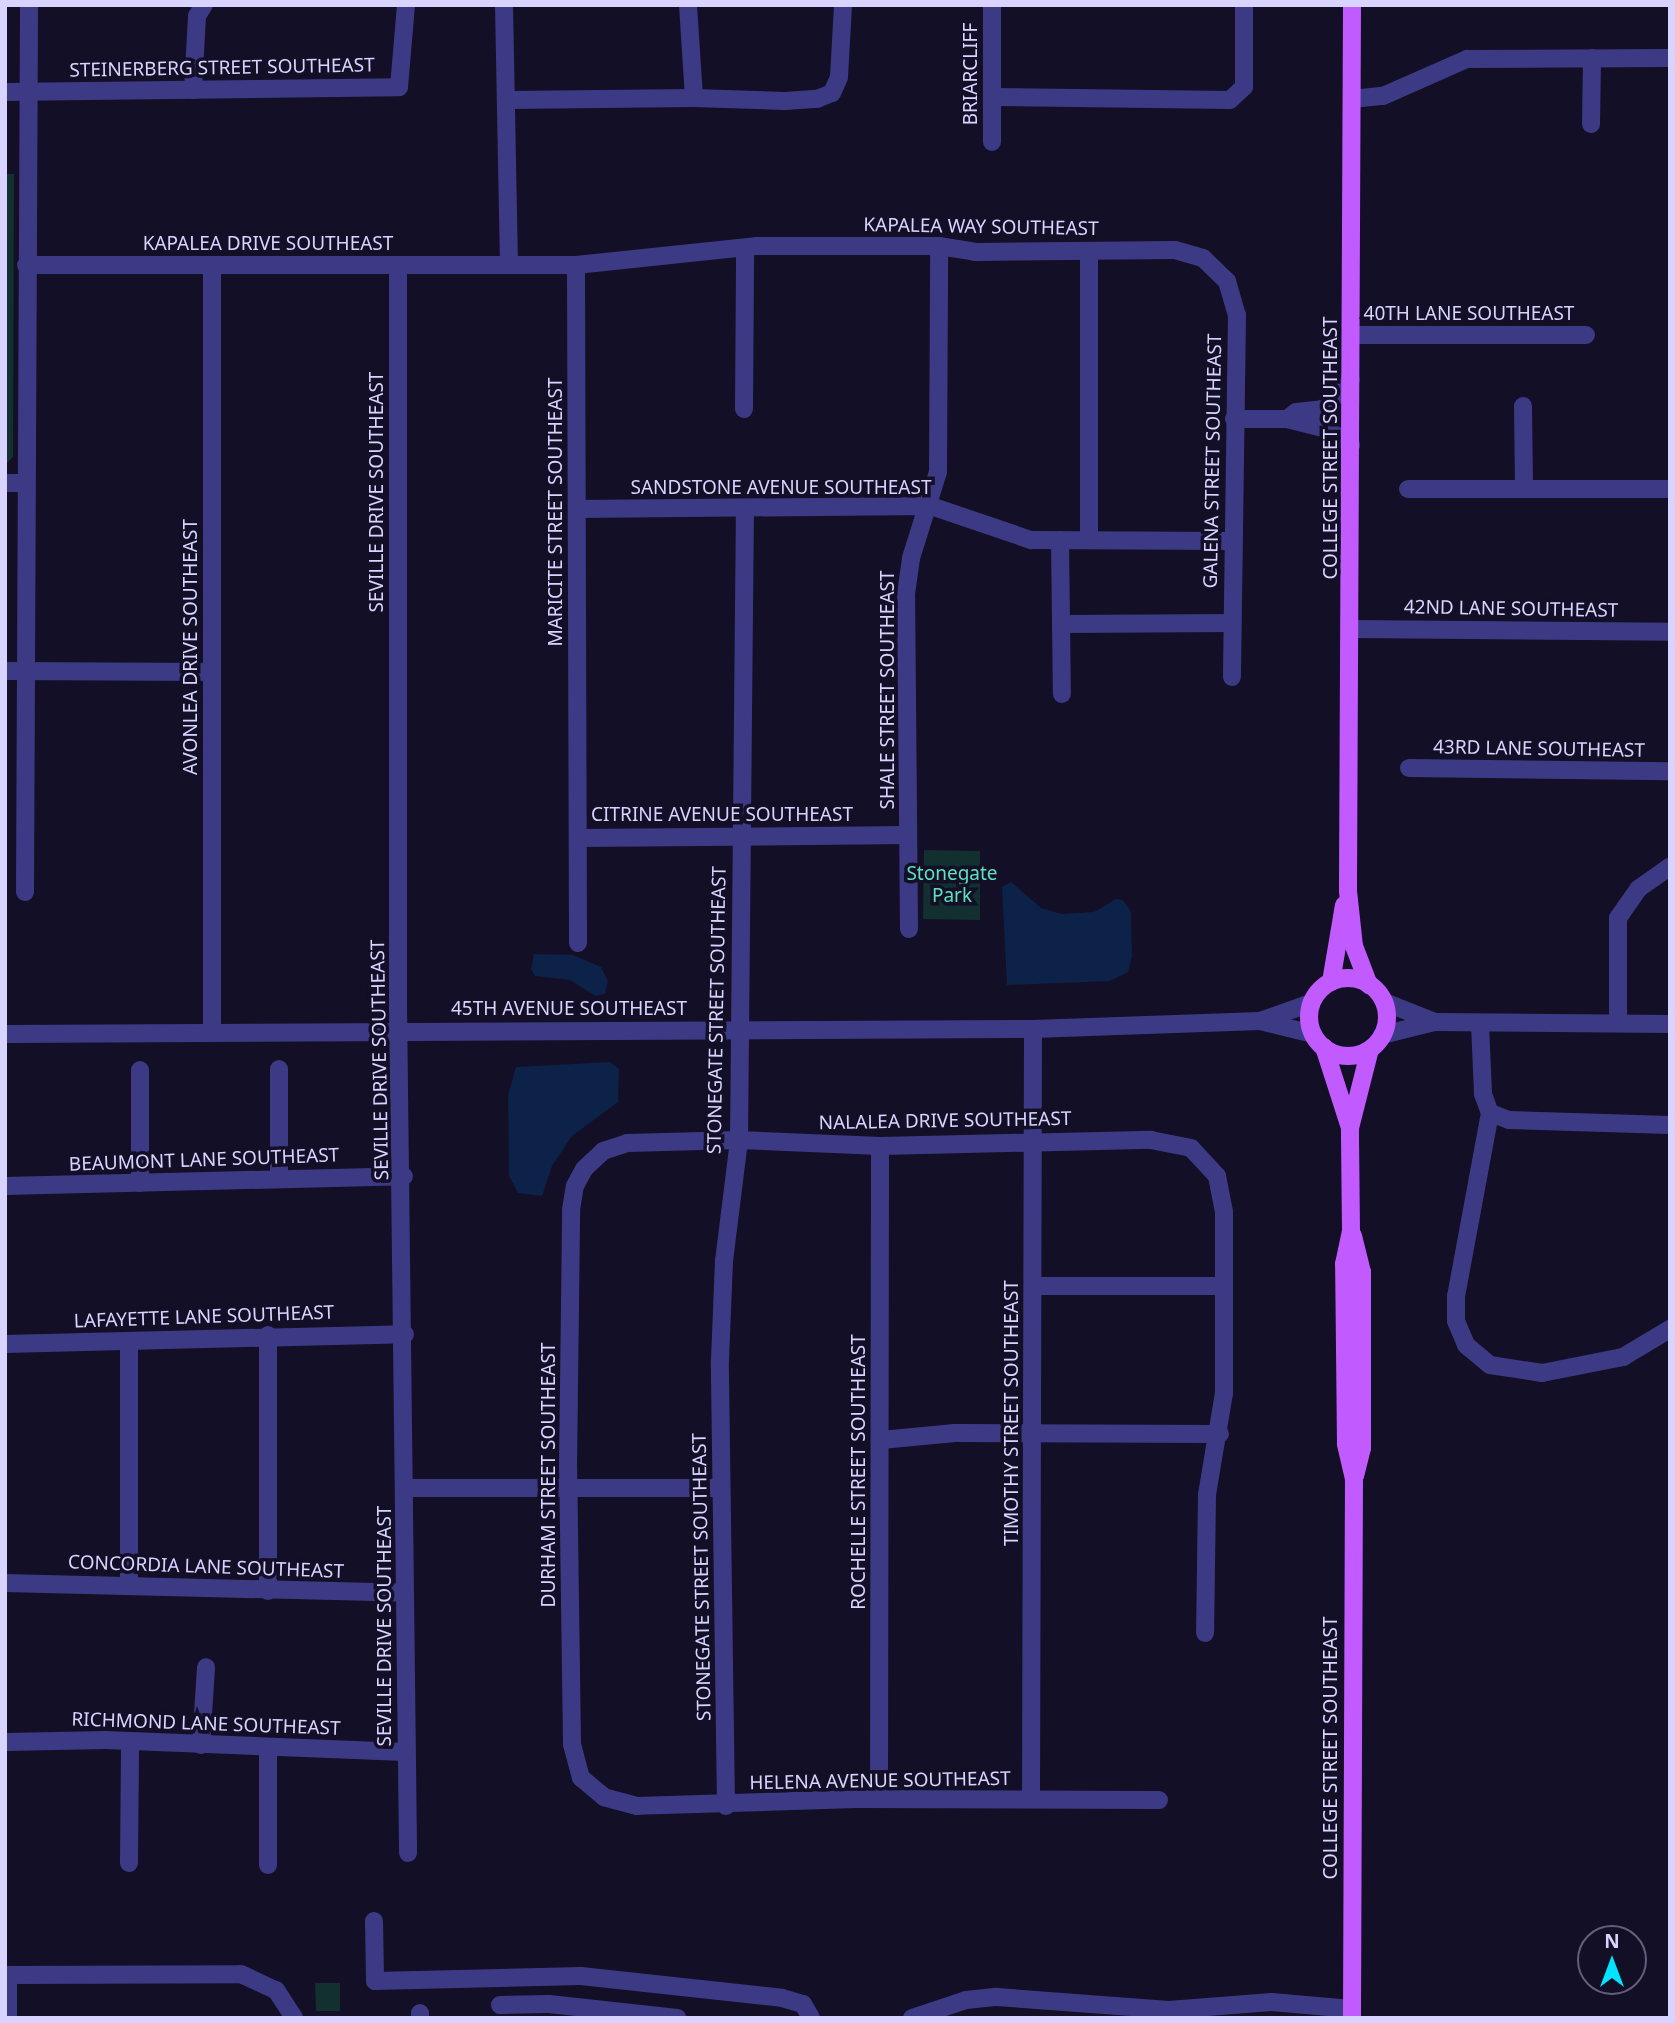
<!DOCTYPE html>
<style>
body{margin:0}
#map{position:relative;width:1675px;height:2023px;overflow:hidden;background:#130f26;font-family:"Noto Sans",sans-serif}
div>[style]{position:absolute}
.green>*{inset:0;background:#12302f}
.water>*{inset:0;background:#0c2248}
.minor>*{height:18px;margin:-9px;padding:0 9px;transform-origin:9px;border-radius:9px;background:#3d3a85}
.major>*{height:18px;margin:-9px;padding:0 9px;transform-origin:9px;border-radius:9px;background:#c25bff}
.major>.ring{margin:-9px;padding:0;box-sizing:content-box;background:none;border:18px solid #c25bff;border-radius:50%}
span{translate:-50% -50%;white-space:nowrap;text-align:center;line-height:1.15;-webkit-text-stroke:7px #130f26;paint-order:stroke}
.street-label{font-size:19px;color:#d9d4ff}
.park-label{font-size:19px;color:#5fe0c0}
.frame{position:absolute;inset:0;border:7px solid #d9d4ff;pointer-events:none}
.north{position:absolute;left:1577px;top:1925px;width:70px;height:70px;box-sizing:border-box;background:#130f26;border:2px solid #625e7d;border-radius:50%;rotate:0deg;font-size:19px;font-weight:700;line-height:28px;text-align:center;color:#d9d4ff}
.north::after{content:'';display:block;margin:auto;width:24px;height:32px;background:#00e5ff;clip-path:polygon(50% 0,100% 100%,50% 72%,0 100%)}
</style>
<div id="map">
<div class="green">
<i style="clip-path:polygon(5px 174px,14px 174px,13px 457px,5px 465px)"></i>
<i style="clip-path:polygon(924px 850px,980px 851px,980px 920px,923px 919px)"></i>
<i style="clip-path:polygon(315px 1983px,340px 1983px,340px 2011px,316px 2011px)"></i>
</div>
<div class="water">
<i style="clip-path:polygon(1011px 882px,1041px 908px,1062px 914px,1094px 912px,1116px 899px,1123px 900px,1131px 912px,1132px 956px,1128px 972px,1110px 981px,1007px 985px,1002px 887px)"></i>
<i style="clip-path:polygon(534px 954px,573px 955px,601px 967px,608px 981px,605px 994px,595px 996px,570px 980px,535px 976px,531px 969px)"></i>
<i style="clip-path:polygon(610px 1062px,619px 1069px,618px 1102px,572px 1136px,552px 1166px,542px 1196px,518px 1193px,509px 1176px,508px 1095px,516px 1067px)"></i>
</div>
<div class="minor">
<i style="left:504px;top:5px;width:260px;rotate:88.9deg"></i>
<i style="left:992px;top:5px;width:137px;rotate:90deg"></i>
<i style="left:193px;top:90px;width:74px;rotate:-86.9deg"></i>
<i style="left:197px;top:16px;width:13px;rotate:-58deg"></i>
<i style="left:5px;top:92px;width:394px;rotate:-0.7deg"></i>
<i style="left:399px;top:87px;width:82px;rotate:-85.1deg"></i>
<i style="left:992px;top:97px;width:238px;rotate:0.7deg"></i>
<i style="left:1230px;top:100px;width:19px;rotate:-43deg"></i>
<i style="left:1244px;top:87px;width:82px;rotate:-90deg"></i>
<i style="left:694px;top:98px;width:91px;rotate:1.9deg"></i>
<i style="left:785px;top:101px;width:32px;rotate:-4deg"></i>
<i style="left:817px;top:99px;width:16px;rotate:-22deg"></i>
<i style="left:832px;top:93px;width:17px;rotate:-66deg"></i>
<i style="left:839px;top:77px;width:72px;rotate:-86.8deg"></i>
<i style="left:1352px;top:99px;width:31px;rotate:-6deg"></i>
<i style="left:1383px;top:96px;width:92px;rotate:-23.8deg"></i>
<i style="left:1467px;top:59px;width:203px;rotate:-0.3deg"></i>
<i style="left:506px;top:100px;width:188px;rotate:-0.6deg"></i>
<i style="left:694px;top:98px;width:93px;rotate:-93.7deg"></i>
<i style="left:1591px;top:124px;width:66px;rotate:-89.1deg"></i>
<i style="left:26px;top:265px;width:550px"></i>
<i style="left:398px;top:266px;width:739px;rotate:90deg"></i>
<i style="left:398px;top:1005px;width:848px;rotate:89.32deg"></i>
<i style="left:1352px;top:335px;width:234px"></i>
<i style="left:1523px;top:406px;width:83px;rotate:89.3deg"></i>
<i style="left:744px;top:409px;width:161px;rotate:-89.6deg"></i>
<i style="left:1234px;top:419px;width:53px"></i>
<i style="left:1287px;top:419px;width:38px;rotate:14deg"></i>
<i style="left:1324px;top:428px;width:32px;rotate:32deg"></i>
<i style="left:1287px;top:419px;width:11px;rotate:-38deg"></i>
<i style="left:1296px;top:412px;width:27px;rotate:-6deg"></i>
<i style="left:1323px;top:409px;width:40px;rotate:-46deg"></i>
<i style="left:5px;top:483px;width:20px"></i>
<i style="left:1408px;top:489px;width:262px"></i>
<i style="left:577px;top:509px;width:354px;rotate:-0.5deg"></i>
<i style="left:931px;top:506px;width:106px;rotate:18.8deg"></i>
<i style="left:1031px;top:540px;width:200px;rotate:0.3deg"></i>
<i style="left:1060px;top:540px;width:154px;rotate:89.3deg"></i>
<i style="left:1089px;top:540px;width:289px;rotate:-90deg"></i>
<i style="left:1062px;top:624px;width:170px;rotate:-0.3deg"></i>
<i style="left:1351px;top:629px;width:319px;rotate:0.5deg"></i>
<i style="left:5px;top:671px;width:206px;rotate:0.3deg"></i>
<i style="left:1409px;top:768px;width:261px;rotate:0.7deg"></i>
<i style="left:578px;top:838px;width:330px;rotate:-0.5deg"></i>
<i style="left:25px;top:892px;width:887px;rotate:-89.74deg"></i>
<i style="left:909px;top:929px;width:335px;rotate:-90.5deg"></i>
<i style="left:906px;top:594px;width:36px;rotate:-82deg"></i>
<i style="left:911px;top:558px;width:90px;rotate:-72.6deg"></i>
<i style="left:938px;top:472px;width:226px;rotate:-89.7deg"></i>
<i style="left:578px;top:943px;width:678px;rotate:-90.17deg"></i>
<i style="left:576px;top:265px;width:183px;rotate:-6deg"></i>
<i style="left:758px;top:246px;width:181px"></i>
<i style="left:939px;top:246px;width:36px;rotate:9deg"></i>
<i style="left:975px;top:252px;width:200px;rotate:-0.6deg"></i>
<i style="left:1175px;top:250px;width:29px;rotate:16deg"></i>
<i style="left:1203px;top:258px;width:33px;rotate:44deg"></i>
<i style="left:1227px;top:281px;width:35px;rotate:74deg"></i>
<i style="left:1237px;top:315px;width:362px;rotate:90.8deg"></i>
<i style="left:1384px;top:1002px;width:55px;rotate:21.4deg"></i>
<i style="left:1260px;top:1021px;width:54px;rotate:-19.4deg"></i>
<i style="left:1618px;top:1023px;width:105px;rotate:-90deg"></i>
<i style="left:1618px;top:918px;width:35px;rotate:-55deg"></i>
<i style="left:1638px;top:889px;width:39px;rotate:-35deg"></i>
<i style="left:1480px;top:1024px;width:70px;rotate:87.5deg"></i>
<i style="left:1483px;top:1094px;width:20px;rotate:70deg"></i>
<i style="left:1490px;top:1113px;width:186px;rotate:100.5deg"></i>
<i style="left:1456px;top:1296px;width:25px;rotate:90deg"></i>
<i style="left:1456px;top:1321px;width:26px;rotate:67deg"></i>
<i style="left:1466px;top:1345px;width:31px;rotate:40deg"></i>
<i style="left:1490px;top:1365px;width:53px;rotate:8.7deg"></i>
<i style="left:1542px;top:1373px;width:83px;rotate:-11.2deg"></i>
<i style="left:1623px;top:1357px;width:55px;rotate:-30.8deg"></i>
<i style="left:212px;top:1029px;width:764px;rotate:-90deg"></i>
<i style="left:5px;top:1034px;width:1028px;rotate:-0.28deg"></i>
<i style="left:1033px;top:1029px;width:227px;rotate:-2deg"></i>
<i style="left:1260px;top:1021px;width:55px;rotate:13.8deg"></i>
<i style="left:1382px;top:1035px;width:55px;rotate:-13.8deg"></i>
<i style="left:1435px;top:1022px;width:235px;rotate:0.5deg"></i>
<i style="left:1490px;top:1113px;width:20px;rotate:20deg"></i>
<i style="left:1509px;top:1120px;width:161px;rotate:1.8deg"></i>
<i style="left:279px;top:1178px;width:109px;rotate:-90deg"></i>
<i style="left:140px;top:1183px;width:113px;rotate:-90deg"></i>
<i style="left:5px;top:1186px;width:399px;rotate:-1.4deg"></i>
<i style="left:1034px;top:1286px;width:190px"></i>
<i style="left:5px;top:1344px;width:400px;rotate:-1.4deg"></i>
<i style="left:881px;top:1440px;width:74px;rotate:-5.4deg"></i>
<i style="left:955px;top:1433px;width:265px;rotate:0.2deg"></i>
<i style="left:406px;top:1488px;width:315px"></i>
<i style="left:5px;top:1583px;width:400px;rotate:1.4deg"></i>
<i style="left:129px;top:1585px;width:244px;rotate:-90deg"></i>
<i style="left:268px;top:1591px;width:256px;rotate:-90deg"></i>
<i style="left:6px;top:1742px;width:100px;rotate:-1.1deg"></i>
<i style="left:106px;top:1740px;width:299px;rotate:2.3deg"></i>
<i style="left:201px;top:1745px;width:78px;rotate:-86.3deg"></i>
<i style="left:879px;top:1798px;width:652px;rotate:-89.91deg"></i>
<i style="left:1031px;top:1798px;width:769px;rotate:-89.85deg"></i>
<i style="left:1159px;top:1800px;width:303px;rotate:-179.8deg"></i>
<i style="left:856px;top:1799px;width:219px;rotate:178.2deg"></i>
<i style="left:637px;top:1806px;width:34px;rotate:-165deg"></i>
<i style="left:604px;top:1797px;width:30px;rotate:-140deg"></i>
<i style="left:581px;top:1778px;width:35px;rotate:-105deg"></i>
<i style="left:572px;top:1744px;width:276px;rotate:-90.8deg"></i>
<i style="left:568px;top:1468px;width:258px;rotate:-89.3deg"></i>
<i style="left:571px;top:1210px;width:24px;rotate:-81deg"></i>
<i style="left:575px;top:1186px;width:19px;rotate:-62deg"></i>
<i style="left:584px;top:1169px;width:26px;rotate:-43deg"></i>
<i style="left:603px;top:1151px;width:25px;rotate:-18deg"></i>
<i style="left:627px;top:1143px;width:112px;rotate:-1.5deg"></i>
<i style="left:739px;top:1140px;width:141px;rotate:2.4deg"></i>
<i style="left:880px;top:1146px;width:271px;rotate:-1.3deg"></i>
<i style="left:1151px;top:1140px;width:41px;rotate:11.3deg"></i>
<i style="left:1191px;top:1148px;width:38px;rotate:47deg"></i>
<i style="left:1217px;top:1176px;width:37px;rotate:79deg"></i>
<i style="left:1224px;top:1212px;width:181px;rotate:90deg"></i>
<i style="left:1224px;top:1393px;width:103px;rotate:99.5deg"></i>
<i style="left:1207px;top:1495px;width:138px;rotate:90.8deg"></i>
<i style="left:726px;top:1806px;width:446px;rotate:-90.8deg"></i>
<i style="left:720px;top:1360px;width:99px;rotate:-87.7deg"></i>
<i style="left:724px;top:1261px;width:122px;rotate:-82.9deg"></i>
<i style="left:739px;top:1140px;width:632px;rotate:-89.46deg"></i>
<i style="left:129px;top:1863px;width:122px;rotate:-89.5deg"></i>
<i style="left:268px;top:1865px;width:117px;rotate:-90deg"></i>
<i style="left:374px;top:1921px;width:60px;rotate:89deg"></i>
<i style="left:375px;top:1981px;width:206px;rotate:-1.4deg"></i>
<i style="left:581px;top:1976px;width:202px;rotate:6.2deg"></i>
<i style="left:782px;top:1998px;width:22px;rotate:16deg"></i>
<i style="left:803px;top:2004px;width:16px;rotate:60deg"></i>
<i style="left:5px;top:1975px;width:236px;rotate:-0.2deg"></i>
<i style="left:241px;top:1974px;width:38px;rotate:25deg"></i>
<i style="left:276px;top:1990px;width:33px;rotate:57deg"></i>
<i style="left:500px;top:2005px;width:49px;rotate:-1.2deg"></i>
<i style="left:549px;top:2004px;width:129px;rotate:6.2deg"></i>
<i style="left:8px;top:2018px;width:43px;rotate:-90deg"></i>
<i style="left:420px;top:2018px;width:5px;rotate:-90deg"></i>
<i style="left:912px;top:2018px;width:57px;rotate:-18.4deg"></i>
<i style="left:966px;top:2000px;width:31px;rotate:-6deg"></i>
<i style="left:997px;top:1997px;width:172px;rotate:4.3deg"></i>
<i style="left:1169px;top:2010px;width:103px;rotate:-4.4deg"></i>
<i style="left:1272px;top:2002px;width:80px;rotate:5deg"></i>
</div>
<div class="major">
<i style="left:1352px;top:5px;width:886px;rotate:90.26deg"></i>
<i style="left:1348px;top:891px;width:55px;rotate:83.8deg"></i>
<i style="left:1354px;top:946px;width:42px;rotate:69deg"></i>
<i class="ring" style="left:1309px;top:978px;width:60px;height:60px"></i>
<i style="left:1331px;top:982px;width:78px;rotate:-80.4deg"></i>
<i style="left:1324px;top:1047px;width:82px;rotate:72.2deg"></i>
<i style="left:1353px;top:1236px;width:37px;rotate:76deg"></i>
<i style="left:1362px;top:1272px;width:176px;rotate:90deg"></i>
<i style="left:1362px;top:1448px;width:29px;rotate:104deg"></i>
<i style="left:1352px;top:2018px;width:539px;rotate:-89.79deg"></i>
<i style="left:1354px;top:1479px;width:36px;rotate:-103deg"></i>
<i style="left:1346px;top:1444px;width:180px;rotate:-90.6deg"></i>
<i style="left:1344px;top:1264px;width:33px;rotate:-78deg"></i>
<i style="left:1351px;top:1232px;width:104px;rotate:-90.6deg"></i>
<i style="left:1350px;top:1128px;width:81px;rotate:-75.8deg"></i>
</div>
<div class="street-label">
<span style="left:222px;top:68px;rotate:-1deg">STEINERBERG STREET SOUTHEAST</span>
<span style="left:971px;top:74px;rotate:-90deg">BRIARCLIFF</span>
<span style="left:981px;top:227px;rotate:1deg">KAPALEA WAY SOUTHEAST</span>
<span style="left:268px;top:244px">KAPALEA DRIVE SOUTHEAST</span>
<span style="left:1469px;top:314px">40TH LANE SOUTHEAST</span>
<span style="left:1331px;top:448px;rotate:-90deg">COLLEGE STREET SOUTHEAST</span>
<span style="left:1213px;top:461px;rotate:-89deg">GALENA STREET SOUTHEAST</span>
<span style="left:781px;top:488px">SANDSTONE AVENUE SOUTHEAST</span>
<span style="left:377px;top:492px;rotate:-90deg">SEVILLE DRIVE SOUTHEAST</span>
<span style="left:556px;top:512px;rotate:-90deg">MARICITE STREET SOUTHEAST</span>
<span style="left:1511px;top:609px;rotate:1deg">42ND LANE SOUTHEAST</span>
<span style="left:191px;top:647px;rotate:-90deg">AVONLEA DRIVE SOUTHEAST</span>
<span style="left:888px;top:690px;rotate:-90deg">SHALE STREET SOUTHEAST</span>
<span style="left:1539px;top:749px;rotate:1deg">43RD LANE SOUTHEAST</span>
<span style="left:722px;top:815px">CITRINE AVENUE SOUTHEAST</span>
<span style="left:569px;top:1009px">45TH AVENUE SOUTHEAST</span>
<span style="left:717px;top:1010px;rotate:-89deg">STONEGATE STREET SOUTHEAST</span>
<span style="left:380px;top:1060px;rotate:-91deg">SEVILLE DRIVE SOUTHEAST</span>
<span style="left:945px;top:1121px;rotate:-1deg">NALALEA DRIVE SOUTHEAST</span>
<span style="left:204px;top:1160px;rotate:-2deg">BEAUMONT LANE SOUTHEAST</span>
<span style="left:204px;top:1317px;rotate:-2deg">LAFAYETTE LANE SOUTHEAST</span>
<span style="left:1012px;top:1413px;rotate:-90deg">TIMOTHY STREET SOUTHEAST</span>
<span style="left:859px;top:1472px;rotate:-90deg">ROCHELLE STREET SOUTHEAST</span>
<span style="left:549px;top:1475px;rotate:-90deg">DURHAM STREET SOUTHEAST</span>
<span style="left:206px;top:1567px;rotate:2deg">CONCORDIA LANE SOUTHEAST</span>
<span style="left:702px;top:1577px;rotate:-91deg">STONEGATE STREET SOUTHEAST</span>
<span style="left:385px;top:1626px;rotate:-90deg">SEVILLE DRIVE SOUTHEAST</span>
<span style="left:206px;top:1724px;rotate:2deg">RICHMOND LANE SOUTHEAST</span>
<span style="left:1331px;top:1748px;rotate:-90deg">COLLEGE STREET SOUTHEAST</span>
<span style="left:880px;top:1781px;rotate:-1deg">HELENA AVENUE SOUTHEAST</span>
</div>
<div class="park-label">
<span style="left:952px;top:885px">Stonegate<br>Park</span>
</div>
<div class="frame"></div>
<div class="north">N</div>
</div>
